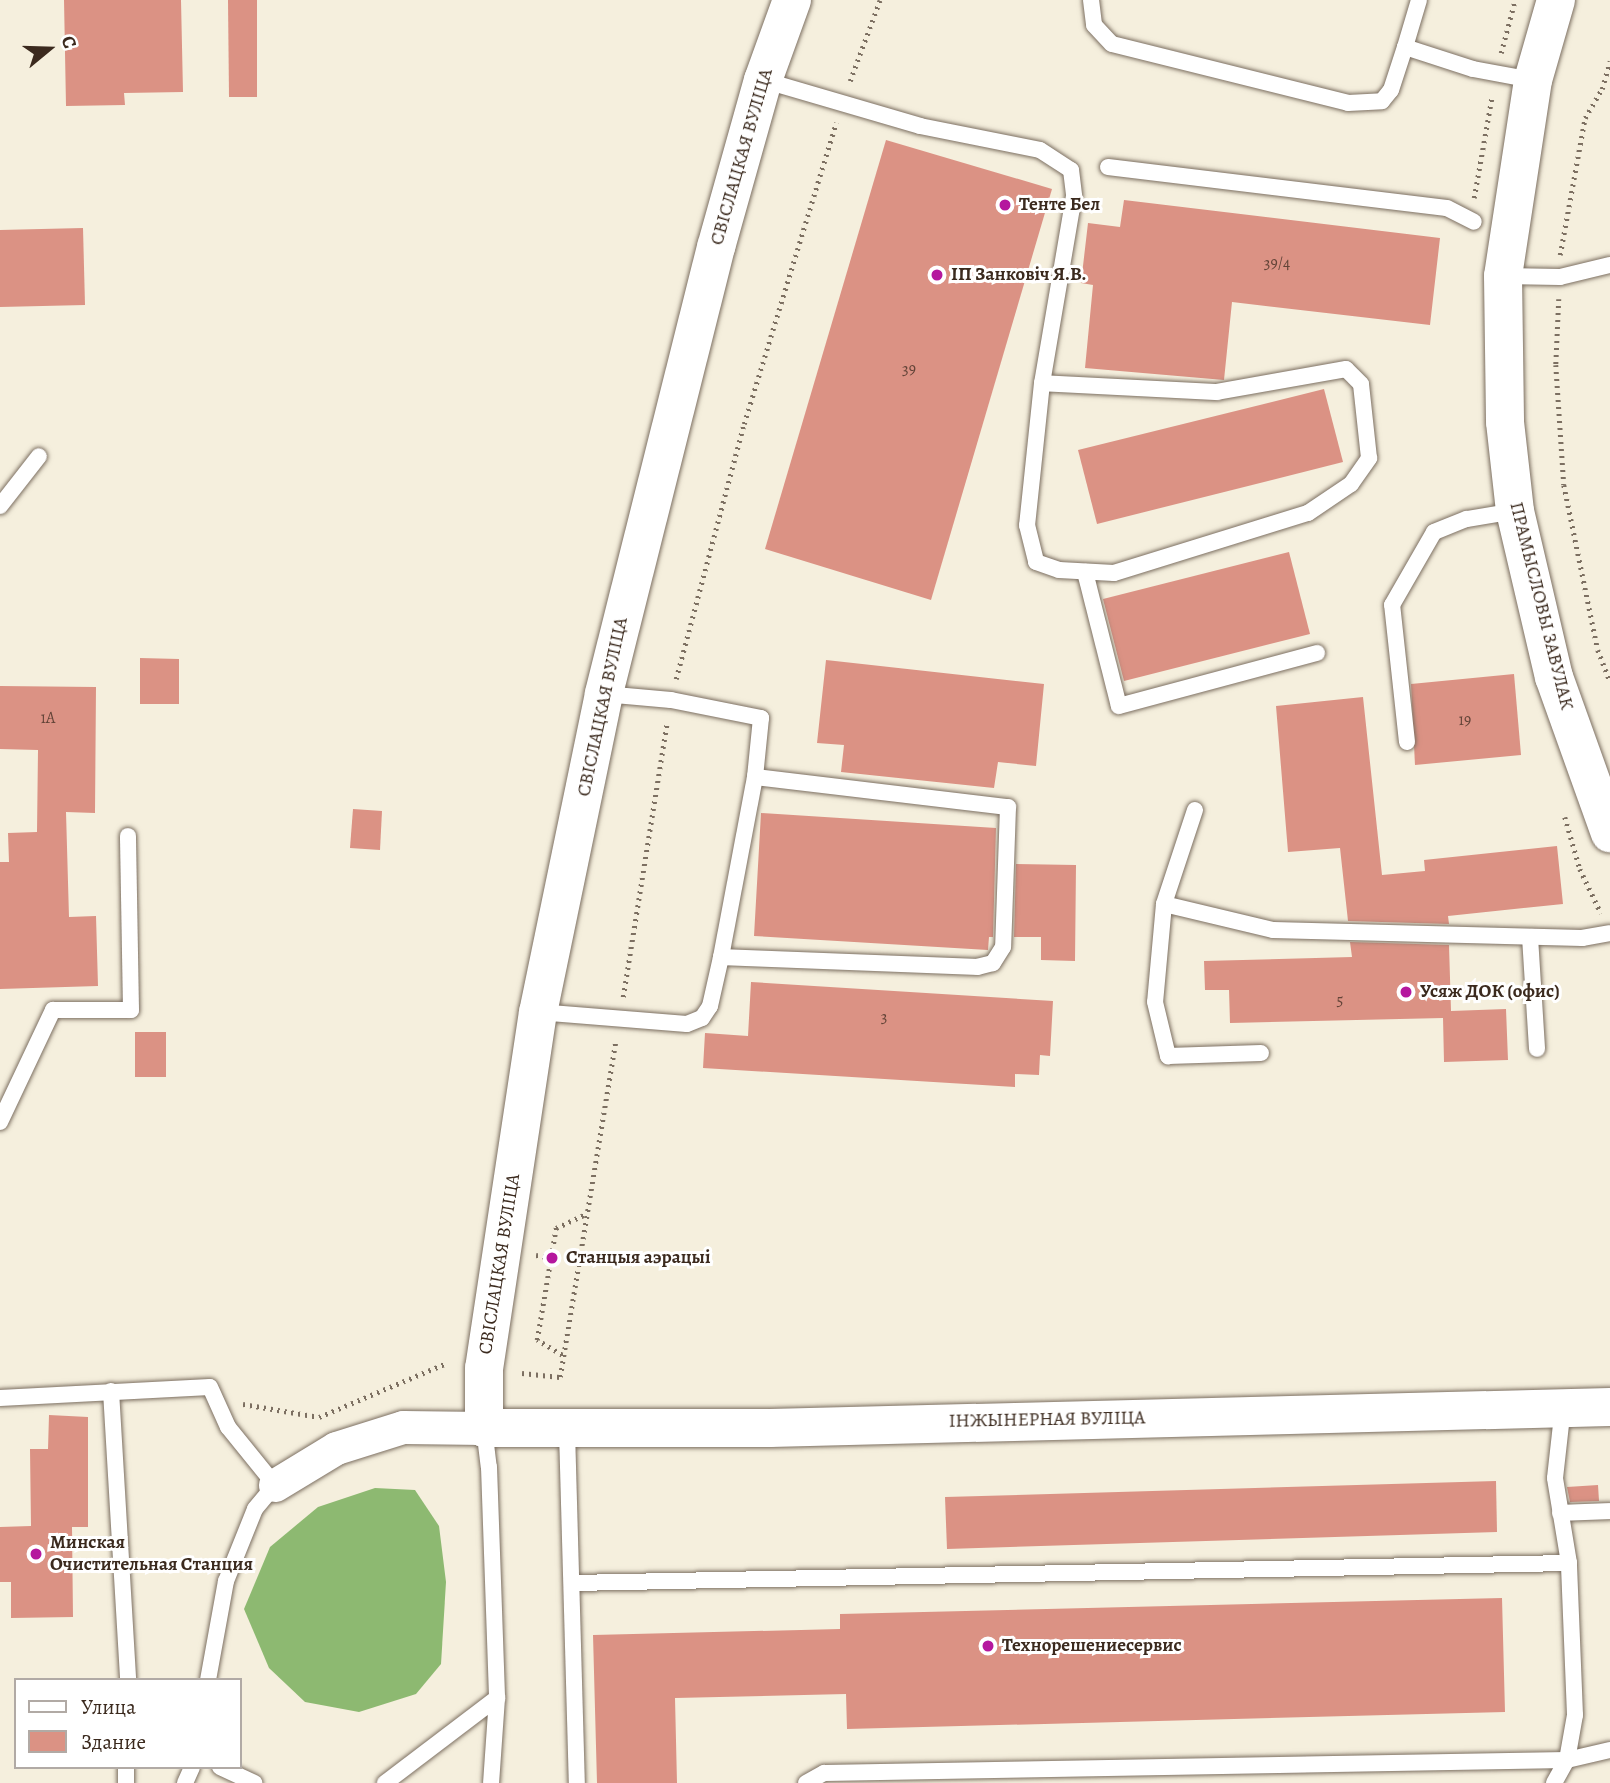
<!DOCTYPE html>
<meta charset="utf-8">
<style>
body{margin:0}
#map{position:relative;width:1610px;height:1783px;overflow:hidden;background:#f5efdd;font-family:Alegreya,serif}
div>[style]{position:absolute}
.forest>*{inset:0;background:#8db971}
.building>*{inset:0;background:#db9284}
.path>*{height:4.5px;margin-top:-2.25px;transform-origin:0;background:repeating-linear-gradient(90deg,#7c6f61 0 2px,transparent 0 7px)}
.roads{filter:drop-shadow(0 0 2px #7c6f61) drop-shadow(0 0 2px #7c6f61)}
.service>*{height:16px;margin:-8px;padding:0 8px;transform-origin:8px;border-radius:8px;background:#fff}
.minor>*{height:33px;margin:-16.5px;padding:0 16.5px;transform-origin:16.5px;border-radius:16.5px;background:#fff}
.tertiary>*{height:38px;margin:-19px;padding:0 19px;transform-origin:19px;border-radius:19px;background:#fff}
.dots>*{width:19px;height:19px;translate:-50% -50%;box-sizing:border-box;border:4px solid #fff;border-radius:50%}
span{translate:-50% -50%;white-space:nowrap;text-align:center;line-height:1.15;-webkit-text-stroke:6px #fff;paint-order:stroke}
.number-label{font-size:16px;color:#634438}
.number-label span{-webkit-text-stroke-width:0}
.street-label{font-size:19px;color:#3b2a1e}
.poi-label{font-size:19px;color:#3b2a1e;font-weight:700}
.left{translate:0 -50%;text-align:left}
.legend{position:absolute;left:14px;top:1678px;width:228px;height:91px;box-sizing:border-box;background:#fff;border:2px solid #b1aaa5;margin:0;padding:9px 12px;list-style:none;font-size:21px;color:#3b2a1e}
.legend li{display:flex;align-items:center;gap:14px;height:35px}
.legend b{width:35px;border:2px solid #b1aaa5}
.north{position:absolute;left:14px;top:14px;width:70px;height:70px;-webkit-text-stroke:5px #fff;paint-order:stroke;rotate:71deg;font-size:19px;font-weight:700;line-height:28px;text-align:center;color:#3b2a1e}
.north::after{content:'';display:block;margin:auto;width:24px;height:32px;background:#3b2a1e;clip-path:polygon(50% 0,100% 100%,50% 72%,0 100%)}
</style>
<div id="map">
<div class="forest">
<i style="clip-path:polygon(375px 1488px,415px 1490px,439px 1526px,446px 1582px,441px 1664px,416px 1694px,359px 1712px,305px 1702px,269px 1668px,244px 1609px,270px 1547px,318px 1507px)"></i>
</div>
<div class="building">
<i style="clip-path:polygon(64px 0,181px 0,183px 92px,124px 93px,125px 105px,66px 106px)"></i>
<i style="clip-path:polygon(228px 0,257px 0,257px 97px,229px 97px)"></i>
<i style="clip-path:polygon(886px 140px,1052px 189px,931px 600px,765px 549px)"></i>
<i style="clip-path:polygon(1124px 200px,1440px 238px,1430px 325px,1232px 302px,1224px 380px,1085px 368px,1093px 285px,1081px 283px,1088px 223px,1120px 227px)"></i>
<i style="clip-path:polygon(83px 228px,85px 305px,0 307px,0 230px)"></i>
<i style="clip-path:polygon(1324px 389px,1343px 462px,1097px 524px,1078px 450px)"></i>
<i style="clip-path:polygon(1289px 552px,1310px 634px,1124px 681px,1103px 599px)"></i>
<i style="clip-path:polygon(140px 658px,179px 659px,179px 704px,140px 704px)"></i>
<i style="clip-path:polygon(826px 660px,1044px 684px,1036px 766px,998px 762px,994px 788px,841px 772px,844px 745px,817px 743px)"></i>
<i style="clip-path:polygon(1514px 674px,1521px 755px,1415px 765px,1411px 684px)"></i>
<i style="clip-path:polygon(0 686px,96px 687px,95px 813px,66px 812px,69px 917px,96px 916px,98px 986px,0 989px,0 862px,9px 862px,8px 833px,37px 832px,38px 750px,0 749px)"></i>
<i style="clip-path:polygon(1363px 697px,1382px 875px,1425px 871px,1424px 860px,1557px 846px,1563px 904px,1448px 916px,1449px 924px,1348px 921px,1340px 848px,1288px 852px,1276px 706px)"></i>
<i style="clip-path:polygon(353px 809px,382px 811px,380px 850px,350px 848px)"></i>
<i style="clip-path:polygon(761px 813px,996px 828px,993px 937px,989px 937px,988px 950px,754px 936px)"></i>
<i style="clip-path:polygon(1016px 864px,1076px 865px,1075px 961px,1041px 960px,1041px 937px,1014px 937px)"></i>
<i style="clip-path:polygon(1350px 942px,1449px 945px,1451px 1011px,1506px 1009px,1508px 1060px,1444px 1062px,1443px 1018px,1230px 1023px,1229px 990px,1205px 990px,1204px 961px,1352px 957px)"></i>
<i style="clip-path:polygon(751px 982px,1053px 1001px,1050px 1056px,1040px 1055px,1039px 1075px,1015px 1074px,1015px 1087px,703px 1068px,705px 1033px,748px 1036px)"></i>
<i style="clip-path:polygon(135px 1032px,166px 1032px,166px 1077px,135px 1077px)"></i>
<i style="clip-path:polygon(49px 1415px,88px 1417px,88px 1527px,72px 1527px,73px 1617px,11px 1618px,11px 1582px,0 1582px,0 1527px,31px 1526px,30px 1449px,48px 1449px)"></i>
<i style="clip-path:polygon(1496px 1481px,1497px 1532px,947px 1549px,945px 1497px)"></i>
<i style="clip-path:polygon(1598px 1485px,1599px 1501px,1570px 1502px,1567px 1487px)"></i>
<i style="clip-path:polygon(1502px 1598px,1505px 1712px,847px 1729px,846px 1694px,675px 1698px,677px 1783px,597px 1783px,593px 1635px,840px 1629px,840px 1614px)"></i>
</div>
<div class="path">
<i style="left:1501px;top:53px;width:55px;rotate:-75.2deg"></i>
<i style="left:850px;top:81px;width:86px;rotate:-69.7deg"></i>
<i style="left:1474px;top:198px;width:104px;rotate:-80deg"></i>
<i style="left:1560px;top:255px;width:139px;rotate:-79.7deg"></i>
<i style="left:1585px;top:118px;width:34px;rotate:-60deg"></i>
<i style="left:1602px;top:89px;width:29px;rotate:-74deg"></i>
<i style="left:1559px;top:299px;width:66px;rotate:92.6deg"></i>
<i style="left:1556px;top:365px;width:120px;rotate:86.2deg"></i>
<i style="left:1564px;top:485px;width:168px;rotate:78.4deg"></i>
<i style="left:1598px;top:650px;width:33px;rotate:69deg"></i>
<i style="left:676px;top:679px;width:264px;rotate:-75.1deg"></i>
<i style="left:744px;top:424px;width:315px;rotate:-73deg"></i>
<i style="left:1565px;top:817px;width:54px;rotate:73.9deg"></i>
<i style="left:1580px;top:869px;width:49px;rotate:64.5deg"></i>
<i style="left:623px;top:997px;width:278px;rotate:-80.9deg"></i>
<i style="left:536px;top:1255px;width:16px;rotate:11deg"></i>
<i style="left:562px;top:1355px;width:29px;rotate:-149deg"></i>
<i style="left:537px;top:1340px;width:114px;rotate:-80.4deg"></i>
<i style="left:556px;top:1228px;width:33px;rotate:-25deg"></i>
<i style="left:522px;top:1373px;width:38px;rotate:6deg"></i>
<i style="left:560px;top:1377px;width:342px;rotate:-80.6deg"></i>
<i style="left:243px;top:1404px;width:77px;rotate:9.7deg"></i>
<i style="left:319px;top:1417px;width:139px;rotate:-22.9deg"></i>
</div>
<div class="roads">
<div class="service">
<i style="left:1091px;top:0;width:25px;rotate:83deg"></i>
<i style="left:1094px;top:25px;width:26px;rotate:47deg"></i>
<i style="left:1112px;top:44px;width:243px;rotate:14deg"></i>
<i style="left:1348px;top:103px;width:34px;rotate:-3deg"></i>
<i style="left:1382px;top:101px;width:14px;rotate:-51deg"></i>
<i style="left:1391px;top:90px;width:45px;rotate:-72deg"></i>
<i style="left:1419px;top:0;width:49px;rotate:106.6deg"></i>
<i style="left:1405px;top:47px;width:71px;rotate:17.9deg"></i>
<i style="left:1473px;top:69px;width:61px;rotate:10.4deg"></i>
<i style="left:763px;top:80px;width:164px;rotate:16.3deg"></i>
<i style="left:920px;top:126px;width:122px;rotate:11.3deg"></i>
<i style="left:1040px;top:150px;width:37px;rotate:33deg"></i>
<i style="left:1071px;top:170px;width:26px;rotate:83deg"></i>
<i style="left:1074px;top:196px;width:190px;rotate:99.7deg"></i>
<i style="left:1042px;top:383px;width:143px;rotate:96deg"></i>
<i style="left:1027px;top:525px;width:38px;rotate:76deg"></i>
<i style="left:1036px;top:562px;width:24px;rotate:19deg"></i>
<i style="left:1059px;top:570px;width:55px;rotate:3.1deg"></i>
<i style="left:1114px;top:573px;width:203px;rotate:-17.2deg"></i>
<i style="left:1308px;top:513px;width:52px;rotate:-34deg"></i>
<i style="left:1351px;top:484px;width:32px;rotate:-55deg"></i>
<i style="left:1369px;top:458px;width:74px;rotate:-96.2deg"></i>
<i style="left:1361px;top:384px;width:21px;rotate:-135deg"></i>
<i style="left:1346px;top:369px;width:131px;rotate:169.9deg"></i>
<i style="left:1217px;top:392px;width:175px;rotate:-177.1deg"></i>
<i style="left:1108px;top:167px;width:341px;rotate:6.9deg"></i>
<i style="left:1447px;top:208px;width:30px;rotate:27deg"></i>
<i style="left:1503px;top:276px;width:57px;rotate:1deg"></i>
<i style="left:1560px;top:277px;width:51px;rotate:-13.5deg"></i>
<i style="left:0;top:506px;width:63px;rotate:-52deg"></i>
<i style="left:1085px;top:572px;width:138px;rotate:75.8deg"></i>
<i style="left:1119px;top:706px;width:205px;rotate:-15deg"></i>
<i style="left:604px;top:694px;width:67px;rotate:5.1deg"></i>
<i style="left:671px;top:700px;width:92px;rotate:11.3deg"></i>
<i style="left:761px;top:718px;width:59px;rotate:95.8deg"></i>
<i style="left:755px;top:777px;width:255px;rotate:6.8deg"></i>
<i style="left:1008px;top:807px;width:140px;rotate:92deg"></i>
<i style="left:1003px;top:947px;width:19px;rotate:122deg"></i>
<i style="left:993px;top:963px;width:16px;rotate:166deg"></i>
<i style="left:977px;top:967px;width:256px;rotate:-177.8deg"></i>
<i style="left:721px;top:957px;width:183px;rotate:-79.3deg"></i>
<i style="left:1407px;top:742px;width:138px;rotate:-96.2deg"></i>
<i style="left:1392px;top:605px;width:84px;rotate:-60.1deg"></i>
<i style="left:1434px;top:532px;width:35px;rotate:-22deg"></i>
<i style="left:1467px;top:519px;width:49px;rotate:-9.5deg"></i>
<i style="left:1195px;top:810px;width:99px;rotate:108.3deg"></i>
<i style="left:1164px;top:904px;width:112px;rotate:13.4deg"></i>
<i style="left:1273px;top:930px;width:309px;rotate:1.5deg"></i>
<i style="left:1582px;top:938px;width:28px;rotate:-10deg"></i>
<i style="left:1164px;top:904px;width:98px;rotate:95.2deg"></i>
<i style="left:1155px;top:1002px;width:56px;rotate:76.5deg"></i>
<i style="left:1168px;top:1056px;width:93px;rotate:-1.8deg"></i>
<i style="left:1530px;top:937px;width:112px;rotate:86.4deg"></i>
<i style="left:538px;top:1012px;width:149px;rotate:4.6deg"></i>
<i style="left:687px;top:1024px;width:16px;rotate:-22deg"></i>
<i style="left:702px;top:1018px;width:14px;rotate:-56deg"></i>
<i style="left:710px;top:1006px;width:50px;rotate:-77.3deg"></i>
<i style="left:0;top:1122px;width:124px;rotate:-64.7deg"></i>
<i style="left:53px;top:1010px;width:78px"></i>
<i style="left:131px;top:1010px;width:174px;rotate:-91deg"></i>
<i style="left:111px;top:1391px;width:289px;rotate:86.6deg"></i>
<i style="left:0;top:1398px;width:210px;rotate:-3deg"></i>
<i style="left:210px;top:1387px;width:44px;rotate:65.8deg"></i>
<i style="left:228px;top:1427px;width:75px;rotate:51deg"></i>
<i style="left:275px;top:1485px;width:31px;rotate:130deg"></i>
<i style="left:255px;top:1509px;width:78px;rotate:111.9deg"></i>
<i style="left:226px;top:1581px;width:101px;rotate:100.3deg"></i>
<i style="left:484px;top:1428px;width:39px;rotate:83deg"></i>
<i style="left:489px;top:1467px;width:231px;rotate:88deg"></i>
<i style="left:497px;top:1698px;width:85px;rotate:94deg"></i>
<i style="left:567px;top:1431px;width:352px;rotate:88.4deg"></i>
<i style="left:1560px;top:1513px;width:50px;rotate:-2.3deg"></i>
<i style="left:572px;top:1583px;width:997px;rotate:-1.15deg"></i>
<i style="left:220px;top:1767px;width:38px;rotate:25deg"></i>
<i style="left:126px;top:1783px;width:16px;rotate:-90deg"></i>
<i style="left:185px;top:1783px;width:17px;rotate:-66deg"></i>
<i style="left:385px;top:1783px;width:141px;rotate:-37.2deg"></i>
<i style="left:806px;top:1783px;width:21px;rotate:-29deg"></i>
<i style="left:824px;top:1773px;width:743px;rotate:-1deg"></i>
<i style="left:1567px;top:1760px;width:44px;rotate:-13.1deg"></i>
<i style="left:1554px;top:1783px;width:26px;rotate:-61deg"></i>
<i style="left:1567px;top:1760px;width:46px;rotate:-79.9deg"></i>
<i style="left:1575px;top:1715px;width:152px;rotate:-92.3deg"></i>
<i style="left:1569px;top:1563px;width:86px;rotate:-99.4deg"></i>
<i style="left:1555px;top:1478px;width:71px;rotate:-83.6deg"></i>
</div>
<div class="minor">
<i style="left:275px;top:1485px;width:71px;rotate:-31.2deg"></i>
<i style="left:336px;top:1448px;width:70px;rotate:-17.4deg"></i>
<i style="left:403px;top:1427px;width:81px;rotate:0.7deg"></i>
</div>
<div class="tertiary">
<i style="left:792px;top:0;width:85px;rotate:109.9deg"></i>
<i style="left:763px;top:80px;width:173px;rotate:105.7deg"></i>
<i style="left:716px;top:247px;width:461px;rotate:104.1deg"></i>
<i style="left:604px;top:694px;width:325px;rotate:101.7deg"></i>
<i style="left:538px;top:1012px;width:360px;rotate:98.6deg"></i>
<i style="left:484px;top:1368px;width:60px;rotate:90deg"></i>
<i style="left:484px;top:1428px;width:286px"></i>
<i style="left:770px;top:1428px;width:840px;rotate:-1.43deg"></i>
<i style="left:1556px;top:0;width:83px;rotate:106deg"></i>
<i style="left:1533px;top:80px;width:198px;rotate:98.7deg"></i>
<i style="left:1503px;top:276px;width:146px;rotate:89.2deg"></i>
<i style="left:1505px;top:422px;width:90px;rotate:83.6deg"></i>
<i style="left:1515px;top:511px;width:171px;rotate:76.8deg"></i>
<i style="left:1554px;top:677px;width:166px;rotate:70.3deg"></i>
</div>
</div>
<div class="dots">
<i style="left:1005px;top:205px;background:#b5179e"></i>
<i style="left:937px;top:275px;background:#b5179e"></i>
<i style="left:1406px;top:992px;background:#b5179e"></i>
<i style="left:552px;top:1258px;background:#b5179e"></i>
<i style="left:36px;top:1554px;background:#b5179e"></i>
<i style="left:988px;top:1646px;background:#b5179e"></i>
</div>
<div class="number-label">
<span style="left:1277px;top:263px">39/4</span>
<span style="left:909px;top:369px">39</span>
<span style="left:48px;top:718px">1А</span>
<span style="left:1465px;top:720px">19</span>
<span style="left:1340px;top:1000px">5</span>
<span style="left:884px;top:1017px">3</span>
</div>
<div class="street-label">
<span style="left:742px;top:157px;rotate:-74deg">СВІСЛАЦКАЯ ВУЛІЦА</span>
<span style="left:1541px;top:606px;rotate:76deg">ПРАМЫСЛОВЫ ЗАВУЛАК</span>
<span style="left:603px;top:707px;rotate:-78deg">СВІСЛАЦКАЯ ВУЛІЦА</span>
<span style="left:500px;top:1264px;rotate:-81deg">СВІСЛАЦКАЯ ВУЛІЦА</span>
<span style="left:1047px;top:1420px;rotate:-1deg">ІНЖЫНЕРНАЯ ВУЛІЦА</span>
</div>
<div class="poi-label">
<span class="left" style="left:1019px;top:205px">Тенте Бел</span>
<span class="left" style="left:951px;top:275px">ІП Занковіч Я.В.</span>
<span class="left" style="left:1420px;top:992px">Усяж ДОК (офис)</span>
<span class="left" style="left:566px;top:1258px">Станцыя аэрацыі</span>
<span class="left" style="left:50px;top:1554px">Минская<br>Очистительная Станция</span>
<span class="left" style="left:1002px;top:1646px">Технорешениесервис</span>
</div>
<ul class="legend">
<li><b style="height:9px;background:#fff"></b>Улица</li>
<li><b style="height:19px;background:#db9284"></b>Здание</li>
</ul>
<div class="north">С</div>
</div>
